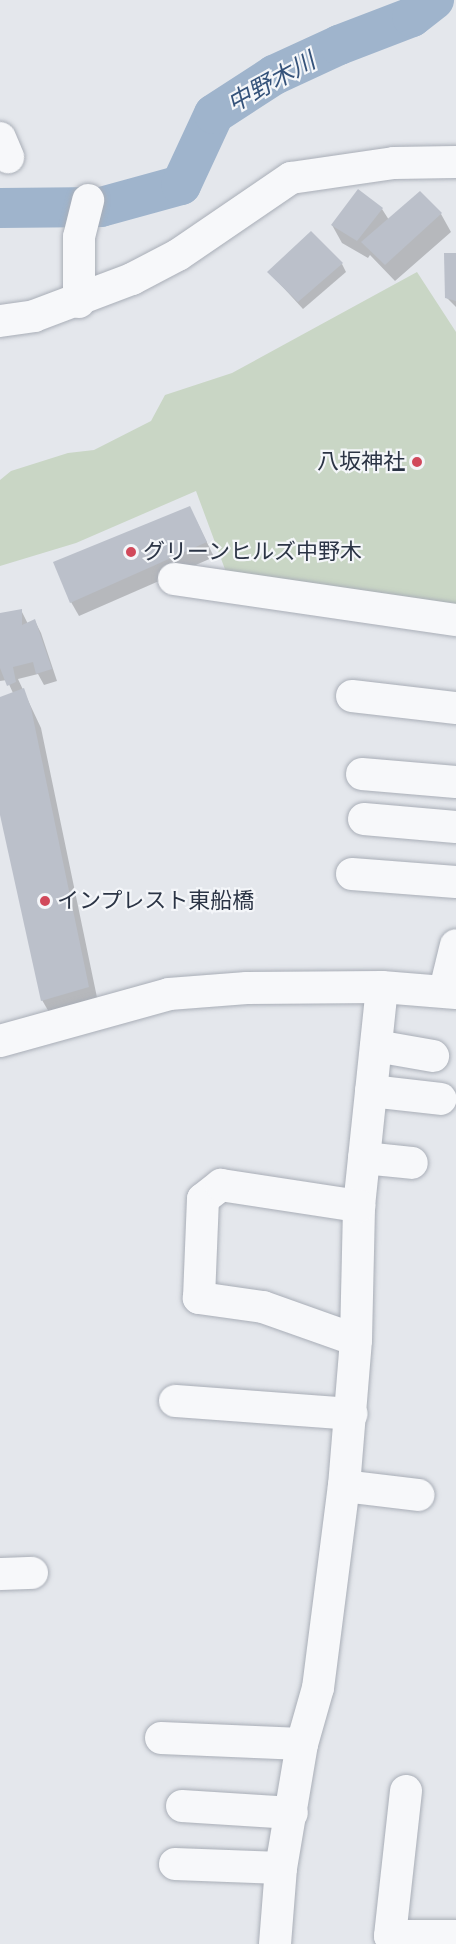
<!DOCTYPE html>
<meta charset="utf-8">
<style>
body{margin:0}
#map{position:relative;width:456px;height:1944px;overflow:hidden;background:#e4e7ec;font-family:Figtree,"Noto Sans JP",sans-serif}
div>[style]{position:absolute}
.green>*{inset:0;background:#c9d6c5}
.shadow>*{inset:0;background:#0003}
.river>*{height:40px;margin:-20px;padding:0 20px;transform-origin:20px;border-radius:20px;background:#9fb4cc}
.building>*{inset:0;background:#bbc0ca}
.roads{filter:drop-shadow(0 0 2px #a9aeb7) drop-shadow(0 0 2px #a9aeb7)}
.minor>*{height:32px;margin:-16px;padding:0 16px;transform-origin:16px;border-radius:16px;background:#f7f8fa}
.dots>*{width:16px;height:16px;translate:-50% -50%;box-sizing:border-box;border:3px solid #f4f6f9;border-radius:50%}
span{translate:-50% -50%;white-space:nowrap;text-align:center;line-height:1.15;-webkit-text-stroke:4.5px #f4f6f9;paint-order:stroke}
.poi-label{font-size:22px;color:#2b3445}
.right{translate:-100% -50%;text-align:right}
.left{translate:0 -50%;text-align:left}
.water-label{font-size:24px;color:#34527a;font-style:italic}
</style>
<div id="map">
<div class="green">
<i style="clip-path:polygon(417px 272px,456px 332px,456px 605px,226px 572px,196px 491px,76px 543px,0 566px,0 480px,11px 471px,68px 453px,94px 450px,151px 421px,165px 395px,232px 373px)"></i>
</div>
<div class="shadow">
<i style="clip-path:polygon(382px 209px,389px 220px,441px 214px,451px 232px,395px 281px,370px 255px,368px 258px,342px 243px,332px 225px)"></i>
<i style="clip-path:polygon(456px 254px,456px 307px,446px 297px)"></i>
<i style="clip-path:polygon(342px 264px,346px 272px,303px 309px,269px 272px)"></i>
<i style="clip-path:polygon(197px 522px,214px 557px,79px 616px,71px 602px)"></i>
<i style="clip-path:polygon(21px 610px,28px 624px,35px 621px,41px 633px,57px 681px,44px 685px,38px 674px,18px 679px,41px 728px,99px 1007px,53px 1019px,42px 1000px,0 808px,0 698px,13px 693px,7px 680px,0 681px,0 614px)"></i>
</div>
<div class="river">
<i style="left:0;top:208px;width:101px;rotate:-0.6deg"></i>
<i style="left:101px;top:207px;width:83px;rotate:-15.4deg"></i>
<i style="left:181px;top:185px;width:78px;rotate:-65.1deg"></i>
<i style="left:214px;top:114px;width:72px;rotate:-33deg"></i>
<i style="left:274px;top:75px;width:72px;rotate:-24.8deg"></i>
<i style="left:339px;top:45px;width:78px;rotate:-21deg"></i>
<i style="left:412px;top:17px;width:28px;rotate:-38deg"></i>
</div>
<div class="building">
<i style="clip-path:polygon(358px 189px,383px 208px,357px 241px,331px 225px)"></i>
<i style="clip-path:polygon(420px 191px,442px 213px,385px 265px,361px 242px)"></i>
<i style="clip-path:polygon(311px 231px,343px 263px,298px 302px,267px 272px)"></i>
<i style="clip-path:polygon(444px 253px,456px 253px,456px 301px,445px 298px)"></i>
<i style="clip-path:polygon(190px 506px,207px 542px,70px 603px,53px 562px)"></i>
<i style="clip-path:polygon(22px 609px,22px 625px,35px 619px,52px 669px,36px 674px,33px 662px,13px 667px,16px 682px,7px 686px,0 668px,0 613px)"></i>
<i style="clip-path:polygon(24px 688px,31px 708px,89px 987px,41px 1001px,0 815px,0 697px)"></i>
</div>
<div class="roads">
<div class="minor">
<i style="left:0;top:138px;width:21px;rotate:67deg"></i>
<i style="left:79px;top:302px;width:65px;rotate:-90deg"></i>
<i style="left:79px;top:237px;width:38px;rotate:-76deg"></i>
<i style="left:0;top:321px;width:34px;rotate:-8deg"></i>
<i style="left:34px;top:316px;width:105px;rotate:-20.7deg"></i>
<i style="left:132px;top:279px;width:52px;rotate:-27.6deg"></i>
<i style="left:178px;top:255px;width:137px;rotate:-34.3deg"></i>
<i style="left:291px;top:178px;width:104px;rotate:-8.3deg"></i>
<i style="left:394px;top:163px;width:62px;rotate:-0.9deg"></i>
<i style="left:174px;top:579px;width:285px;rotate:8.3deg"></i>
<i style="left:352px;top:696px;width:105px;rotate:6.6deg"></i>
<i style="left:362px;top:774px;width:94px;rotate:4.9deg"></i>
<i style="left:364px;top:819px;width:92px;rotate:5deg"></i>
<i style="left:352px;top:874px;width:104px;rotate:4.4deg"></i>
<i style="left:445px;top:990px;width:46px;rotate:-76.3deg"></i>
<i style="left:0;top:1041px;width:175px;rotate:-15.5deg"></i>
<i style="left:169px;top:994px;width:78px;rotate:-4.4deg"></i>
<i style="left:247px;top:988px;width:135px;rotate:-0.4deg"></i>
<i style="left:382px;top:987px;width:74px;rotate:4.6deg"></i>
<i style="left:376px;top:1046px;width:58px;rotate:10deg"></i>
<i style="left:371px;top:1091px;width:70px;rotate:6.5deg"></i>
<i style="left:364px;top:1158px;width:48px;rotate:5.9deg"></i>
<i style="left:356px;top:1340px;width:134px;rotate:-88.7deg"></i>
<i style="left:359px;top:1206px;width:220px;rotate:-84deg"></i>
<i style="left:175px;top:1401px;width:177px;rotate:4.2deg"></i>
<i style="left:344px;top:1486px;width:75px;rotate:6.9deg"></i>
<i style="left:0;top:1574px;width:32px;rotate:-2deg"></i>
<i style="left:161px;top:1738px;width:141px;rotate:2.4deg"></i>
<i style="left:406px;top:1791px;width:146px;rotate:96.3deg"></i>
<i style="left:390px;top:1936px;width:66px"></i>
<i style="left:182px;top:1806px;width:110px;rotate:3.6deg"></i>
<i style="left:175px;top:1864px;width:106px;rotate:2.2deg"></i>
<i style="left:275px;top:1944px;width:76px;rotate:-85.5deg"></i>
<i style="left:281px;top:1868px;width:126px;rotate:-80.4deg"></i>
<i style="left:302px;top:1744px;width:58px;rotate:-74.1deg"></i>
<i style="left:318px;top:1688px;width:204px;rotate:-82.7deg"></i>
<i style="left:344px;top:1486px;width:146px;rotate:-85.3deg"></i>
<i style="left:356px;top:1340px;width:99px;rotate:-160.5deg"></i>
<i style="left:263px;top:1307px;width:65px;rotate:-172deg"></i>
<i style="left:199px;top:1298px;width:99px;rotate:-87.7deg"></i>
<i style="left:203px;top:1199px;width:23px;rotate:-38deg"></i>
<i style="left:221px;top:1185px;width:140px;rotate:8.7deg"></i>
</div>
</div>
<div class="dots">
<i style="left:417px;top:462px;background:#d1495b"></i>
<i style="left:131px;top:552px;background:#d1495b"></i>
<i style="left:45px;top:901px;background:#d1495b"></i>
</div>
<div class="poi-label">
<span class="right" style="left:405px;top:462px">八坂神社</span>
<span class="left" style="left:143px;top:552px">グリーンヒルズ中野木</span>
<span class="left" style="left:57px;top:901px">インプレスト東船橋</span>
</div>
<div class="water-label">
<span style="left:271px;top:82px;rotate:-29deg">中野木川</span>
</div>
</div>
